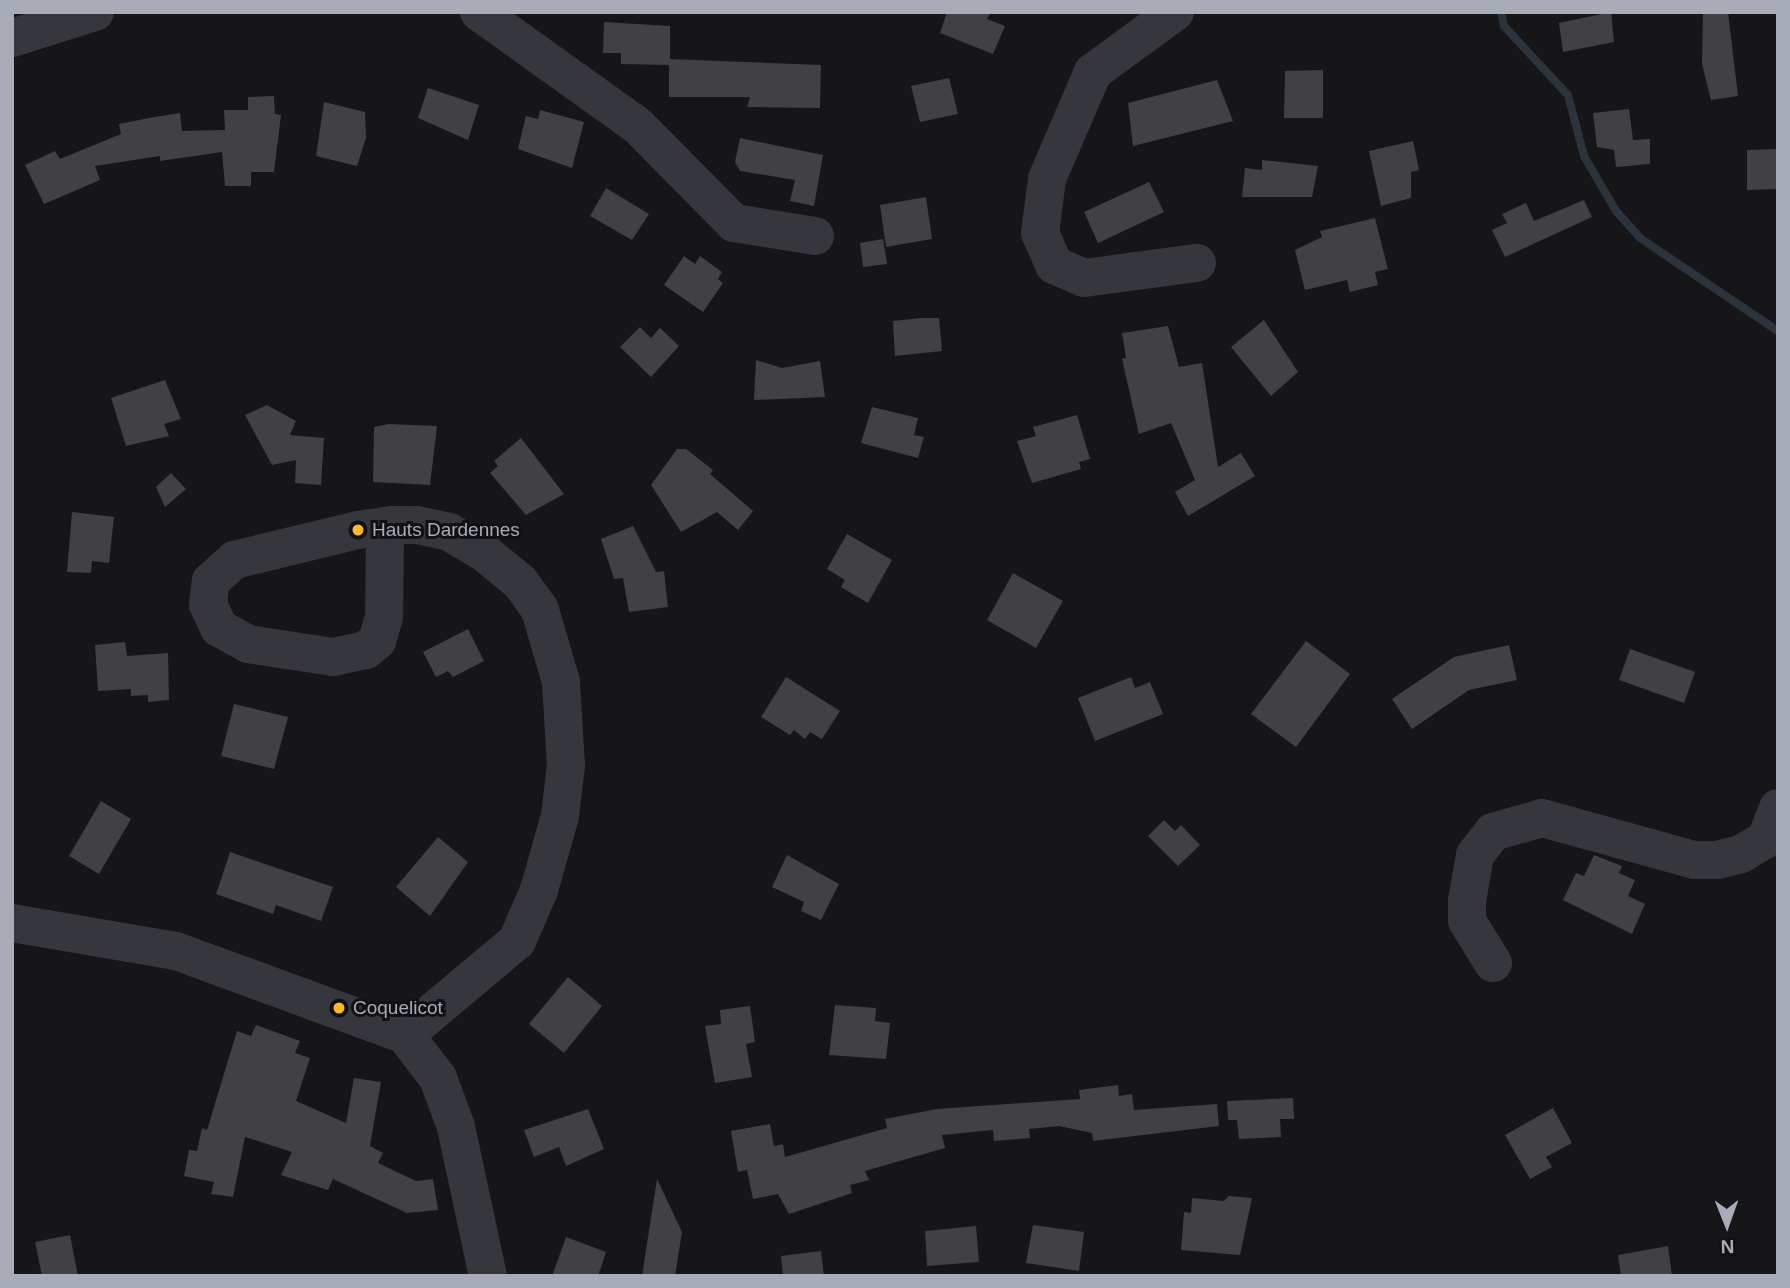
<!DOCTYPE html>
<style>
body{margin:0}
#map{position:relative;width:1790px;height:1288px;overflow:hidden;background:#161618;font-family:Helvetica,sans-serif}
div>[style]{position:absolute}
.stream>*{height:8px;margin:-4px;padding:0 4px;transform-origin:4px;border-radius:4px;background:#2b343c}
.building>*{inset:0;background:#404045}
.minor>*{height:38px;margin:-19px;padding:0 19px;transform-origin:19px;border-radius:19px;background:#36373d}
.dots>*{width:19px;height:19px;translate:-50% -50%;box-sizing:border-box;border:4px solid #111113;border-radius:50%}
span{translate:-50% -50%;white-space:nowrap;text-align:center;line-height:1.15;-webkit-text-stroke:6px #111113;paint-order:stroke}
.poi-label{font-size:19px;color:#a7acb8}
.left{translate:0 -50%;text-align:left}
.frame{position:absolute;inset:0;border:14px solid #a7acb8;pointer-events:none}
.north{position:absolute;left:1692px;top:1190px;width:70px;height:70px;-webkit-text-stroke:5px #111113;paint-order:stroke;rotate:179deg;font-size:19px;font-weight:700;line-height:28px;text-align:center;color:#a7acb8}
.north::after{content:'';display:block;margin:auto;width:24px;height:32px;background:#a7acb8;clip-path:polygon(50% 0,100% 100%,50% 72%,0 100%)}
</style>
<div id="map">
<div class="stream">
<i style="left:1501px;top:12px;width:14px;rotate:78deg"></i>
<i style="left:1504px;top:26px;width:94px;rotate:47.2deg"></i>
<i style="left:1568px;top:95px;width:63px;rotate:75.3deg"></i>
<i style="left:1584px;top:156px;width:64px;rotate:59.8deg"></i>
<i style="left:1616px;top:211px;width:36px;rotate:48deg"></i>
<i style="left:1640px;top:238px;width:166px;rotate:34deg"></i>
</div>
<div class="building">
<i style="clip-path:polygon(947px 12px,991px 12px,987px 19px,1005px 26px,993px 54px,940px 33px)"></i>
<i style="clip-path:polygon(1611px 12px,1614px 42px,1563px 52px,1559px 23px)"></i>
<i style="clip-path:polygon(1703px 12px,1728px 12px,1738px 96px,1711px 100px,1702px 64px)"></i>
<i style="clip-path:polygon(604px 22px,670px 26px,670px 59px,821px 65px,820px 108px,747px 107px,750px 97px,669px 97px,669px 65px,621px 64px,621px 53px,603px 53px)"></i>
<i style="clip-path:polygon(1323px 70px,1323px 118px,1284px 118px,1285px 71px)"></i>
<i style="clip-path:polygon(949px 78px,958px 114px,920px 122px,911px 86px)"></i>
<i style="clip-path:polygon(1217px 80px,1233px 121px,1133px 146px,1128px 103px)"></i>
<i style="clip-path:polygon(428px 88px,479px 105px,468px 140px,418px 118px)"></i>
<i style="clip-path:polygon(274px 96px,275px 114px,281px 115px,274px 172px,251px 172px,251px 186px,225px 186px,222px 152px,160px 161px,160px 156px,95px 166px,100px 180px,44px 204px,25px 165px,55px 151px,60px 159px,121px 134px,119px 124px,154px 117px,180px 113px,182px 131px,225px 130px,224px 110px,248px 110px,248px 97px)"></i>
<i style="clip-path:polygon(324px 102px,365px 112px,366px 138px,357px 166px,316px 156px)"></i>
<i style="clip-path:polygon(1629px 109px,1633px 140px,1650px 139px,1650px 164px,1616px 167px,1614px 150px,1597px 147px,1593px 113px)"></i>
<i style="clip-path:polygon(540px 110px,584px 122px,572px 168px,518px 149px,526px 116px,538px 119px)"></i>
<i style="clip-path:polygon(740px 138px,823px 155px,814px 206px,790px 201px,795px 180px,740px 171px,735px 162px)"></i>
<i style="clip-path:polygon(1413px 141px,1419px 170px,1411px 172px,1411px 198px,1381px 206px,1369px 151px)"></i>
<i style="clip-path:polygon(1778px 149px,1778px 189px,1747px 190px,1747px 150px)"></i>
<i style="clip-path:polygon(1262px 160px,1318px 166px,1312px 197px,1242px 197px,1245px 168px,1262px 170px)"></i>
<i style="clip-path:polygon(1149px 182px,1164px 212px,1098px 243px,1084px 212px)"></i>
<i style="clip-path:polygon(606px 188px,649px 214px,632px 240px,590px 216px)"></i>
<i style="clip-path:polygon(926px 197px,932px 239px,886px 247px,880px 205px)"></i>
<i style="clip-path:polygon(1584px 200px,1592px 217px,1505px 257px,1492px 230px,1507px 223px,1502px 214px,1526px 203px,1534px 221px)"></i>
<i style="clip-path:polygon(1375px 218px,1388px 269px,1375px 272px,1378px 285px,1350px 292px,1347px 280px,1305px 290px,1295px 250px,1322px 237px,1320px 231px)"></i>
<i style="clip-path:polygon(883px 239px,887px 264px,863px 267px,860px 243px)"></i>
<i style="clip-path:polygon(684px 256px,695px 264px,700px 256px,722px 272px,718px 279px,723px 283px,703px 312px,664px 285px)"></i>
<i style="clip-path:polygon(921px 318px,939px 318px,942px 351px,895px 356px,893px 321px)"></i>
<i style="clip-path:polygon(1264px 320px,1298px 372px,1271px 396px,1231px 347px)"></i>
<i style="clip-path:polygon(1168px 326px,1179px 367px,1202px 363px,1218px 467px,1241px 453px,1255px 476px,1188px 516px,1175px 492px,1195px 480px,1171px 423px,1139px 434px,1122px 359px,1126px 358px,1122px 333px)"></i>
<i style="clip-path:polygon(640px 327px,651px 338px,660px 328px,679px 346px,651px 377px,620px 347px)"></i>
<i style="clip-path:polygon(756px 360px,782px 368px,820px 361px,825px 397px,754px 400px)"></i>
<i style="clip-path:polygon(165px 380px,181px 419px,164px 424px,169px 436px,126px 446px,111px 398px)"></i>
<i style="clip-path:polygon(267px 405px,296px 421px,290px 435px,324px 438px,321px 485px,295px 483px,296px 460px,272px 465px,245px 415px)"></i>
<i style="clip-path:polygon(872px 407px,918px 418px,914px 435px,924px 437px,918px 458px,861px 443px)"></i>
<i style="clip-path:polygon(1077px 415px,1090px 459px,1079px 462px,1081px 469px,1032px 483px,1017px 441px,1036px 436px,1033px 427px)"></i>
<i style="clip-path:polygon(389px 424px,437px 426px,430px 485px,373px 482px,374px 427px)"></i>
<i style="clip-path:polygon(521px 438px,564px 494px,526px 515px,490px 473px,498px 466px,494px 461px)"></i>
<i style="clip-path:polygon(677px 449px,686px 449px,713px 470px,710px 474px,753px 511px,738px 530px,717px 512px,681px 532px,651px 485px)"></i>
<i style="clip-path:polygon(171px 473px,186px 489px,165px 507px,156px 487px)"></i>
<i style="clip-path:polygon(72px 512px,114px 517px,109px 563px,92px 561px,91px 573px,67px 572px)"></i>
<i style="clip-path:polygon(633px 526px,656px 572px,664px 571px,668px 607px,629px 612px,623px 578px,614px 579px,601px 539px)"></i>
<i style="clip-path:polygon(847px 534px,892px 560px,868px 603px,841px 587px,845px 580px,827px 569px)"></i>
<i style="clip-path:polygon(1013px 573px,1063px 601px,1036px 648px,987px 620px)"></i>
<i style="clip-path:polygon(468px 629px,484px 661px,453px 677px,448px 671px,436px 677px,423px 652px)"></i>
<i style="clip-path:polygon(1306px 641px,1350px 674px,1296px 747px,1251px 714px)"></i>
<i style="clip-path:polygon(125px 642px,127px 656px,168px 653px,169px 700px,148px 702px,148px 695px,131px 696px,131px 689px,98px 691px,95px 645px)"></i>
<i style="clip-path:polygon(1509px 645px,1517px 680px,1469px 690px,1412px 729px,1392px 699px,1454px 657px)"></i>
<i style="clip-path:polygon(1630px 649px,1695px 672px,1684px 703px,1619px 680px)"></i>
<i style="clip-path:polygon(786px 677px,840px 711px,822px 739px,810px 732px,805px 739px,794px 730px,790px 735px,761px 717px)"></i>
<i style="clip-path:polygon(1131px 677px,1135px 688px,1150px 682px,1163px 714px,1095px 741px,1078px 698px)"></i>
<i style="clip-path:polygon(234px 704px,288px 717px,274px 769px,221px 756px)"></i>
<i style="clip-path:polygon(101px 801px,131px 819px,99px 874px,69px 856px)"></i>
<i style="clip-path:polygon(1164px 820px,1175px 831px,1181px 825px,1200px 845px,1178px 866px,1148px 836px)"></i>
<i style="clip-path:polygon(438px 837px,468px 862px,430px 916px,396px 887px)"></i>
<i style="clip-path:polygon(230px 852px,333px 887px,321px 921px,276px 905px,273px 914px,216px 894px)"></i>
<i style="clip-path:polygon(787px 855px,839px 884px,821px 920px,801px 911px,804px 902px,772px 887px)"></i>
<i style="clip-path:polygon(1594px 855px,1622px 866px,1619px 873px,1635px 880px,1628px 896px,1645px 904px,1632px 934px,1563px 900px,1576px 873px,1584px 876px)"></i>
<i style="clip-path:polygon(568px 977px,602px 1006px,564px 1053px,529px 1024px)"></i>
<i style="clip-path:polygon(835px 1005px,876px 1008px,875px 1021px,890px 1023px,886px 1059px,829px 1055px)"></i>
<i style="clip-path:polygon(750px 1006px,755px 1042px,746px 1044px,752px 1077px,715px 1083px,705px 1026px,721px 1024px,720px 1010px)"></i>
<i style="clip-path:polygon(256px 1025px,300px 1041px,295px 1053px,310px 1058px,296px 1101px,346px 1123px,354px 1078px,381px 1082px,370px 1146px,383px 1153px,378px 1163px,416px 1181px,433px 1179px,438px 1210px,407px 1213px,333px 1179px,328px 1190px,281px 1175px,292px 1152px,245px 1137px,233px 1197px,211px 1194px,214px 1182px,184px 1176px,189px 1150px,197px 1151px,202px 1128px,207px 1130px,237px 1031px,251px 1036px)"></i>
<i style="clip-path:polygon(1118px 1085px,1119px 1096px,1132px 1094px,1134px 1110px,1217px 1104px,1219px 1126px,1093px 1141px,1092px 1133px,1059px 1126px,1029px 1129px,1030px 1138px,994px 1141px,993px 1130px,942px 1135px,945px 1148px,865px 1171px,869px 1180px,850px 1185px,852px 1193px,789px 1214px,778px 1194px,753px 1199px,747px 1170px,738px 1172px,731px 1131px,770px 1124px,774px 1146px,783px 1144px,785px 1157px,887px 1128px,885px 1119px,937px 1109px,1080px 1099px,1079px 1090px)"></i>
<i style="clip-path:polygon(1293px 1098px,1294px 1119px,1280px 1119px,1281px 1137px,1239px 1139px,1237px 1120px,1228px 1120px,1227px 1101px)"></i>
<i style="clip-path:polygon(1553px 1108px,1572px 1143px,1546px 1157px,1552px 1167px,1530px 1179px,1505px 1135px)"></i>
<i style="clip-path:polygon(588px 1109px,604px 1149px,566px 1166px,559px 1147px,534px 1157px,524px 1130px)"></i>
<i style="clip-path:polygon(657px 1179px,682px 1232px,675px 1276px,642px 1276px)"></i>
<i style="clip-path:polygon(1229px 1196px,1252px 1198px,1240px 1255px,1181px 1250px,1184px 1212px,1191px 1213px,1192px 1198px,1224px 1201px)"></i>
<i style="clip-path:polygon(1033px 1225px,1084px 1232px,1079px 1271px,1026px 1263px)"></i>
<i style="clip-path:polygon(976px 1226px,979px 1262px,927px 1266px,925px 1231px)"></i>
<i style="clip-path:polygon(70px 1235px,78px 1276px,42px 1276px,35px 1242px)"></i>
<i style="clip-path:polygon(566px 1237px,606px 1252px,598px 1276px,552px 1276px)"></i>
<i style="clip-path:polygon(1668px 1246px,1672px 1276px,1621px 1276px,1618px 1255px)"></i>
<i style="clip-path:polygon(821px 1251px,824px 1276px,783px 1276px,781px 1256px)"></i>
</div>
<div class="minor">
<i style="left:479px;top:12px;width:194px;rotate:35.6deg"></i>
<i style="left:637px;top:125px;width:138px;rotate:45.3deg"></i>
<i style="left:734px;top:223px;width:82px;rotate:9.1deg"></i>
<i style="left:1175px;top:12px;width:102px;rotate:143.8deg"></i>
<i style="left:1093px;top:72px;width:116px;rotate:113.3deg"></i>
<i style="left:1047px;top:179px;width:54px;rotate:97.4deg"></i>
<i style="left:1040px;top:233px;width:35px;rotate:66deg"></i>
<i style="left:1054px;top:265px;width:33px;rotate:23deg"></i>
<i style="left:1084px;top:278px;width:114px;rotate:-7.6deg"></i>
<i style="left:12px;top:38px;width:87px;rotate:-17.4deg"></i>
<i style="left:385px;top:526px;width:91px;rotate:90.6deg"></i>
<i style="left:384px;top:617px;width:25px;rotate:106deg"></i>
<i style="left:377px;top:641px;width:14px;rotate:141deg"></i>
<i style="left:366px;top:650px;width:34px;rotate:168deg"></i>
<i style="left:333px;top:657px;width:86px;rotate:-171.3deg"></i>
<i style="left:248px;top:644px;width:33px;rotate:-151deg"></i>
<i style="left:219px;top:628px;width:26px;rotate:-115deg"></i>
<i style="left:208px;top:604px;width:23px;rotate:-83deg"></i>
<i style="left:211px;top:581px;width:31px;rotate:-42deg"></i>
<i style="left:234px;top:560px;width:128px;rotate:-13.6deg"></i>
<i style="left:358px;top:530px;width:13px;rotate:-9deg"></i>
<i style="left:371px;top:528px;width:21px;rotate:-8deg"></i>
<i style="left:392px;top:525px;width:25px"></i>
<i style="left:417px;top:525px;width:33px;rotate:12deg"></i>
<i style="left:449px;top:532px;width:43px;rotate:30.7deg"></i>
<i style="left:486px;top:554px;width:44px;rotate:39.5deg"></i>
<i style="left:520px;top:582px;width:34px;rotate:54deg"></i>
<i style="left:540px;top:610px;width:75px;rotate:73.7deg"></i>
<i style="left:561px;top:682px;width:83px;rotate:86.6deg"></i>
<i style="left:566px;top:765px;width:51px;rotate:96.7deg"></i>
<i style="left:560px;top:816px;width:77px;rotate:105.8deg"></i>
<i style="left:539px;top:890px;width:56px;rotate:113.3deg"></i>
<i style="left:517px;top:941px;width:146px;rotate:140deg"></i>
<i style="left:12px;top:923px;width:166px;rotate:9.7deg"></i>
<i style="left:176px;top:951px;width:244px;rotate:20.1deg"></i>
<i style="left:405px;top:1035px;width:54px;rotate:52.5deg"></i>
<i style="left:438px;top:1078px;width:52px;rotate:69.8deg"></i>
<i style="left:456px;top:1127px;width:152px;rotate:77.9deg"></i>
<i style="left:1493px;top:963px;width:49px;rotate:-121.8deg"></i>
<i style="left:1467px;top:921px;width:20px;rotate:-90deg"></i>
<i style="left:1467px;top:901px;width:47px;rotate:-80.1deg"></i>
<i style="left:1475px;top:855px;width:29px;rotate:-52deg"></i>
<i style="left:1493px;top:832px;width:51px;rotate:-15.9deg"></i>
<i style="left:1542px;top:818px;width:158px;rotate:15.4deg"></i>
<i style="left:1694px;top:860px;width:23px"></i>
<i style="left:1717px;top:860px;width:25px;rotate:-14deg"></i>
<i style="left:1741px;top:854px;width:29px;rotate:-31deg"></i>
<i style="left:1766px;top:839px;width:33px;rotate:-69deg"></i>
</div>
<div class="dots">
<i style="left:358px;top:530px;background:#fab92b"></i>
<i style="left:339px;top:1008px;background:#fab92b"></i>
</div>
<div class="poi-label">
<span class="left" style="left:372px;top:530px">Hauts Dardennes</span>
<span class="left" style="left:353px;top:1008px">Coquelicot</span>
</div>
<div class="frame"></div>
<div class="north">N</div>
</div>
